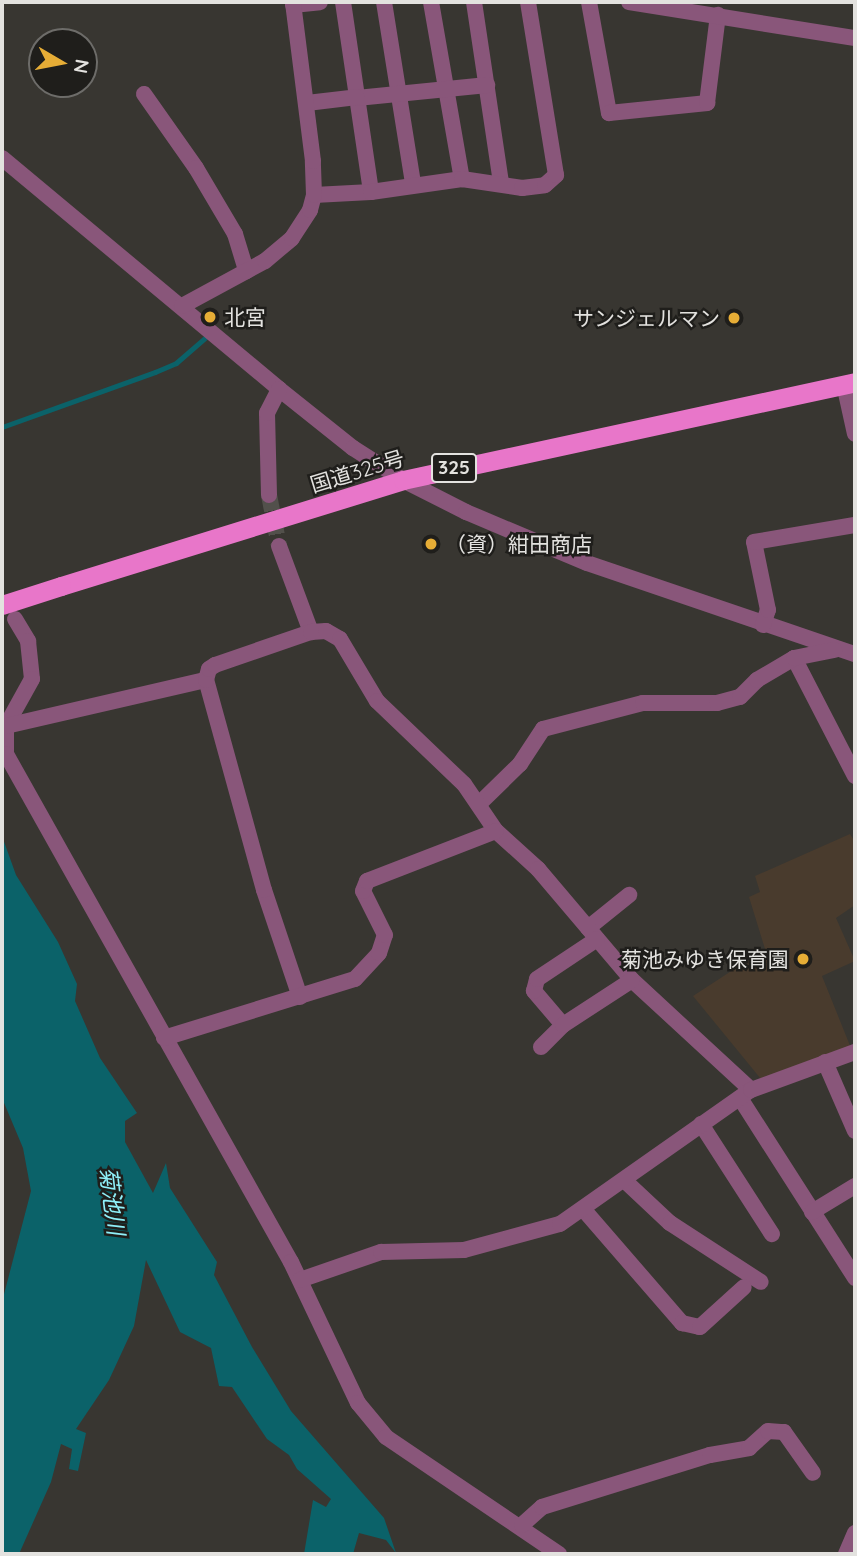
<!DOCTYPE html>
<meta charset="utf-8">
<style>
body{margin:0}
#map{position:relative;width:857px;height:1556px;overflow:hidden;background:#383631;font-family:Quicksand,"Noto Sans JP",sans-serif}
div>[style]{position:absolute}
.education>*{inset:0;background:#493b2d}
.water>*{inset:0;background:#0b6269}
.stream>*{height:5px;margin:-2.5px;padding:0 2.5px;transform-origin:2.5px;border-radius:2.5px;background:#0b6269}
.minor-tunnel>*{height:16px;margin-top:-8px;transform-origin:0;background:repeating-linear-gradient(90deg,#52504b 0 16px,transparent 0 24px)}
.minor>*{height:16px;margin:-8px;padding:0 8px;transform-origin:8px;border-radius:8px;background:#89567a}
.trunk>*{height:19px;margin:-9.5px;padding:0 9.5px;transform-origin:9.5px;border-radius:9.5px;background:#e876c9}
.trunk-bridge>*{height:19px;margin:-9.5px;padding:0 9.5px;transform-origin:9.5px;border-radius:9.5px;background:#e876c9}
.dots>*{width:19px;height:19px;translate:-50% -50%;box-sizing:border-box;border:4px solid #1f1e1b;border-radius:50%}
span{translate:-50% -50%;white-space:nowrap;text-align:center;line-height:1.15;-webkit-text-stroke:5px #1f1e1b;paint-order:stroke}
.shield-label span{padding:2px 5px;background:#1f1e1b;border:2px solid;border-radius:5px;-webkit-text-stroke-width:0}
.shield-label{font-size:19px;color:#e3e2df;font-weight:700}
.poi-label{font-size:21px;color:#e3e2df}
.left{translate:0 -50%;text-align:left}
.right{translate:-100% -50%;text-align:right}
.street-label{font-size:21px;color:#e3e2df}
.water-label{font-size:23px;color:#8ff0f9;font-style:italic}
.frame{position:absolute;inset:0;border:4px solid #e3e2df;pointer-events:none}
.north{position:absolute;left:28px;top:28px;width:70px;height:70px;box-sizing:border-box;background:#1f1e1b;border:2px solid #6d6c69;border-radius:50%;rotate:100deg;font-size:19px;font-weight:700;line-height:28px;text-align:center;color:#e3e2df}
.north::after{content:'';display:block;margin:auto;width:24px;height:32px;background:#e6ad36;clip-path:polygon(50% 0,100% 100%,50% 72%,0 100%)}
</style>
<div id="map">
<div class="education">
<i style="clip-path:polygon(850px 834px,855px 842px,855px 905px,836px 918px,855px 961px,822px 976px,853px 1053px,765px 1084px,693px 996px,765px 949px,749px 897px,760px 892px,755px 876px)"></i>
</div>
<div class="water">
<i style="clip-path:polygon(2px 836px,16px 875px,58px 942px,77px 984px,75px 1001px,100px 1058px,137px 1113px,125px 1121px,125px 1142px,153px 1193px,166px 1163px,170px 1188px,217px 1262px,214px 1275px,252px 1347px,291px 1411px,384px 1518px,396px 1553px,386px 1540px,359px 1533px,353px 1554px,304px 1554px,313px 1500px,326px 1507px,331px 1499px,297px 1469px,289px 1455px,267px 1439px,232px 1387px,219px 1386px,211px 1348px,180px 1332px,146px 1260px,134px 1326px,109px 1380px,76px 1429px,86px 1433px,78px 1471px,69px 1469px,72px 1449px,61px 1444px,51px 1482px,19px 1554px,2px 1554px,2px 1302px,31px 1191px,23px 1148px,2px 1098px)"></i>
</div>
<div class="stream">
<i style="left:2px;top:427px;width:163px;rotate:-19.8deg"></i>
<i style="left:155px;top:372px;width:23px;rotate:-23deg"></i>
<i style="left:176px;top:363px;width:38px;rotate:-41deg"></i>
</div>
<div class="minor-tunnel">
<i style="left:269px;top:495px;width:52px;rotate:78.9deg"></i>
</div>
<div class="minor">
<i style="left:343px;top:2px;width:192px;rotate:81.6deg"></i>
<i style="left:384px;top:2px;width:184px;rotate:80.9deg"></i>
<i style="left:431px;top:2px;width:180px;rotate:80.1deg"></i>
<i style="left:474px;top:2px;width:183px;rotate:81.5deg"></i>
<i style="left:589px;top:2px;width:113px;rotate:79.8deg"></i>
<i style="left:609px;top:113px;width:99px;rotate:-5.8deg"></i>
<i style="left:707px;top:103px;width:89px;rotate:-82.9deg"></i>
<i style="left:629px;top:2px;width:229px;rotate:9.1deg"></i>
<i style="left:293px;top:5px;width:27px;rotate:-6deg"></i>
<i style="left:144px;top:94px;width:90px;rotate:54.9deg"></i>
<i style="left:196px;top:168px;width:77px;rotate:59.4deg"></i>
<i style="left:235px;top:234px;width:39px;rotate:73deg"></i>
<i style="left:357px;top:98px;width:131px;rotate:-5.7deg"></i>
<i style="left:307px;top:103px;width:50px;rotate:-6.8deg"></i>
<i style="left:2px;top:158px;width:361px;rotate:39.8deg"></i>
<i style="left:279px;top:389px;width:95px;rotate:38.6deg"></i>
<i style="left:353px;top:448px;width:59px;rotate:32.6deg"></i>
<i style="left:403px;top:480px;width:71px;rotate:26.9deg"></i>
<i style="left:466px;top:512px;width:131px;rotate:22.9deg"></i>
<i style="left:587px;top:563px;width:283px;rotate:18.8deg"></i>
<i style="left:314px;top:195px;width:57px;rotate:-3deg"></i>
<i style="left:371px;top:192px;width:92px;rotate:-8.1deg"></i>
<i style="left:462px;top:179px;width:61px;rotate:8.5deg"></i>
<i style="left:522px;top:188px;width:23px;rotate:-7deg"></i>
<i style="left:545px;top:185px;width:15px;rotate:-42deg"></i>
<i style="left:556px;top:175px;width:175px;rotate:-99.2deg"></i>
<i style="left:182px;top:306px;width:94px;rotate:-28.5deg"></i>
<i style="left:265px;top:261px;width:35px;rotate:-40deg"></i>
<i style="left:292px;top:238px;width:33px;rotate:-57deg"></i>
<i style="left:310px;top:210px;width:16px;rotate:-75deg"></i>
<i style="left:314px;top:195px;width:34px;rotate:-92deg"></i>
<i style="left:313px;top:161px;width:160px;rotate:-97.2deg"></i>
<i style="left:844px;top:384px;width:51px;rotate:77.6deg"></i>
<i style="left:269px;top:495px;width:82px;rotate:-91.4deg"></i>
<i style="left:267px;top:413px;width:27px;rotate:-63deg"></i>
<i style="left:279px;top:546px;width:92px;rotate:69.6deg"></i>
<i style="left:15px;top:619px;width:26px;rotate:59deg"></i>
<i style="left:28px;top:641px;width:38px;rotate:84deg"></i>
<i style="left:32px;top:679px;width:54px;rotate:119deg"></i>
<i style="left:6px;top:726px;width:28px;rotate:90deg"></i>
<i style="left:6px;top:754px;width:582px;rotate:60.71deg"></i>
<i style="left:291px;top:1262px;width:156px;rotate:64.6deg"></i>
<i style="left:358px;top:1403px;width:44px;rotate:50.5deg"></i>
<i style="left:386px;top:1437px;width:209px;rotate:34.1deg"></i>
<i style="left:763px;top:625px;width:16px;rotate:-72deg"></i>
<i style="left:768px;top:610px;width:69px;rotate:-101.6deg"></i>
<i style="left:754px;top:542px;width:102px;rotate:-9.6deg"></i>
<i style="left:794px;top:658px;width:133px;rotate:62.7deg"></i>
<i style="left:6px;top:726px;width:205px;rotate:-13deg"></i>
<i style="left:480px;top:803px;width:56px;rotate:-44.3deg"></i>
<i style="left:520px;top:764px;width:42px;rotate:-56.7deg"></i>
<i style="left:543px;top:729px;width:103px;rotate:-14.6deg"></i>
<i style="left:643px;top:703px;width:74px"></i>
<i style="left:717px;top:703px;width:24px;rotate:-15deg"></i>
<i style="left:740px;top:697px;width:24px;rotate:-45deg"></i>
<i style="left:757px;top:680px;width:43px;rotate:-30.7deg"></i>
<i style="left:794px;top:658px;width:41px;rotate:-11.3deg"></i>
<i style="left:588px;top:928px;width:53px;rotate:-38.8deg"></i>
<i style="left:300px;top:997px;width:113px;rotate:-108.6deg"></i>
<i style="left:264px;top:890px;width:218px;rotate:-105.4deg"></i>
<i style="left:206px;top:680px;width:11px;rotate:-75deg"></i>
<i style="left:209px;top:669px;width:7px;rotate:-34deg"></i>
<i style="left:215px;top:665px;width:102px;rotate:-19deg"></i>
<i style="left:311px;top:632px;width:15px;rotate:-4deg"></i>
<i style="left:326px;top:631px;width:16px;rotate:30deg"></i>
<i style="left:340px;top:639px;width:72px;rotate:59.2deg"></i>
<i style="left:377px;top:701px;width:120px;rotate:43.7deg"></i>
<i style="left:464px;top:784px;width:57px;rotate:55.8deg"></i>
<i style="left:496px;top:831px;width:57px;rotate:42.1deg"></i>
<i style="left:538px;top:869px;width:145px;rotate:49.7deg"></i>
<i style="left:632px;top:980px;width:162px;rotate:42.7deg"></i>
<i style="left:563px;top:1025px;width:45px;rotate:-130.5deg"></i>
<i style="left:534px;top:991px;width:12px;rotate:-76deg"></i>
<i style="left:537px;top:979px;width:72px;rotate:-33.7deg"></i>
<i style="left:164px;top:1038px;width:200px;rotate:-17.2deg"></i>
<i style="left:355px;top:979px;width:35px;rotate:-47deg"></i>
<i style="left:379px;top:953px;width:19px;rotate:-72deg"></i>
<i style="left:385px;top:935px;width:49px;rotate:-116.6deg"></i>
<i style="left:363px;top:891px;width:11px;rotate:-68deg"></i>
<i style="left:367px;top:881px;width:138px;rotate:-21.2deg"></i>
<i style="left:541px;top:1047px;width:31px;rotate:-45deg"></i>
<i style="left:563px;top:1025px;width:82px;rotate:-33.1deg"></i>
<i style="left:825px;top:1062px;width:75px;rotate:66.5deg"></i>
<i style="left:740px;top:1098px;width:214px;rotate:57.4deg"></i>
<i style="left:701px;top:1124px;width:131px;rotate:57.2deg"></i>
<i style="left:624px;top:1180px;width:63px;rotate:43.1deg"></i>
<i style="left:670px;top:1223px;width:108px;rotate:33deg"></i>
<i style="left:584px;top:1210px;width:150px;rotate:49.1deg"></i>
<i style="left:682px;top:1323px;width:18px;rotate:13deg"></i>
<i style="left:700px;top:1327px;width:59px;rotate:-42.3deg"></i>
<i style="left:812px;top:1212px;width:50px;rotate:-31.2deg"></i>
<i style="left:300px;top:1280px;width:86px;rotate:-19.1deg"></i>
<i style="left:381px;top:1252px;width:83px;rotate:-1.4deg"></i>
<i style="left:464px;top:1250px;width:99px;rotate:-15.2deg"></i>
<i style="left:560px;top:1224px;width:233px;rotate:-35.1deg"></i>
<i style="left:751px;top:1090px;width:111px;rotate:-20.1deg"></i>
<i style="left:522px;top:1525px;width:27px;rotate:-42deg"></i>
<i style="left:542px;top:1507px;width:176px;rotate:-17.2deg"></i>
<i style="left:710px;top:1455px;width:40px;rotate:-10deg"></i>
<i style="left:749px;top:1448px;width:25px;rotate:-42deg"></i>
<i style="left:768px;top:1431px;width:16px;rotate:4deg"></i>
<i style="left:784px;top:1432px;width:50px;rotate:54.7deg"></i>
<i style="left:846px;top:1554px;width:23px;rotate:-67deg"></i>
</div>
<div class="trunk">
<i style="left:61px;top:586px;width:358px;rotate:-17.2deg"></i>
<i style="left:403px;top:480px;width:463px;rotate:-12.2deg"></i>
</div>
<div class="trunk-bridge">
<i style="left:2px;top:605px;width:62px;rotate:-17.9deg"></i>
</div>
<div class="dots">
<i style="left:210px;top:317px;background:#e6ad36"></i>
<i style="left:734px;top:318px;background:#e6ad36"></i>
<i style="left:431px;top:544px;background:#e6ad36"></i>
<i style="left:803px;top:959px;background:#e6ad36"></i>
</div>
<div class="shield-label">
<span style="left:454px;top:468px">325</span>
</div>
<div class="poi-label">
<span class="left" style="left:224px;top:317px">北宮</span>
<span class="right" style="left:720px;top:318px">サンジェルマン</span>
<span class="left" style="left:445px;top:544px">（資）紺田商店</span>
<span class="right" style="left:789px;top:959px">菊池みゆき保育園</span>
</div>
<div class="street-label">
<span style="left:357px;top:471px;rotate:-17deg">国道325号</span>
</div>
<div class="water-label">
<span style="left:112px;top:1201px;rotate:83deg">菊池川</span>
</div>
<div class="frame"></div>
<div class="north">N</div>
</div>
